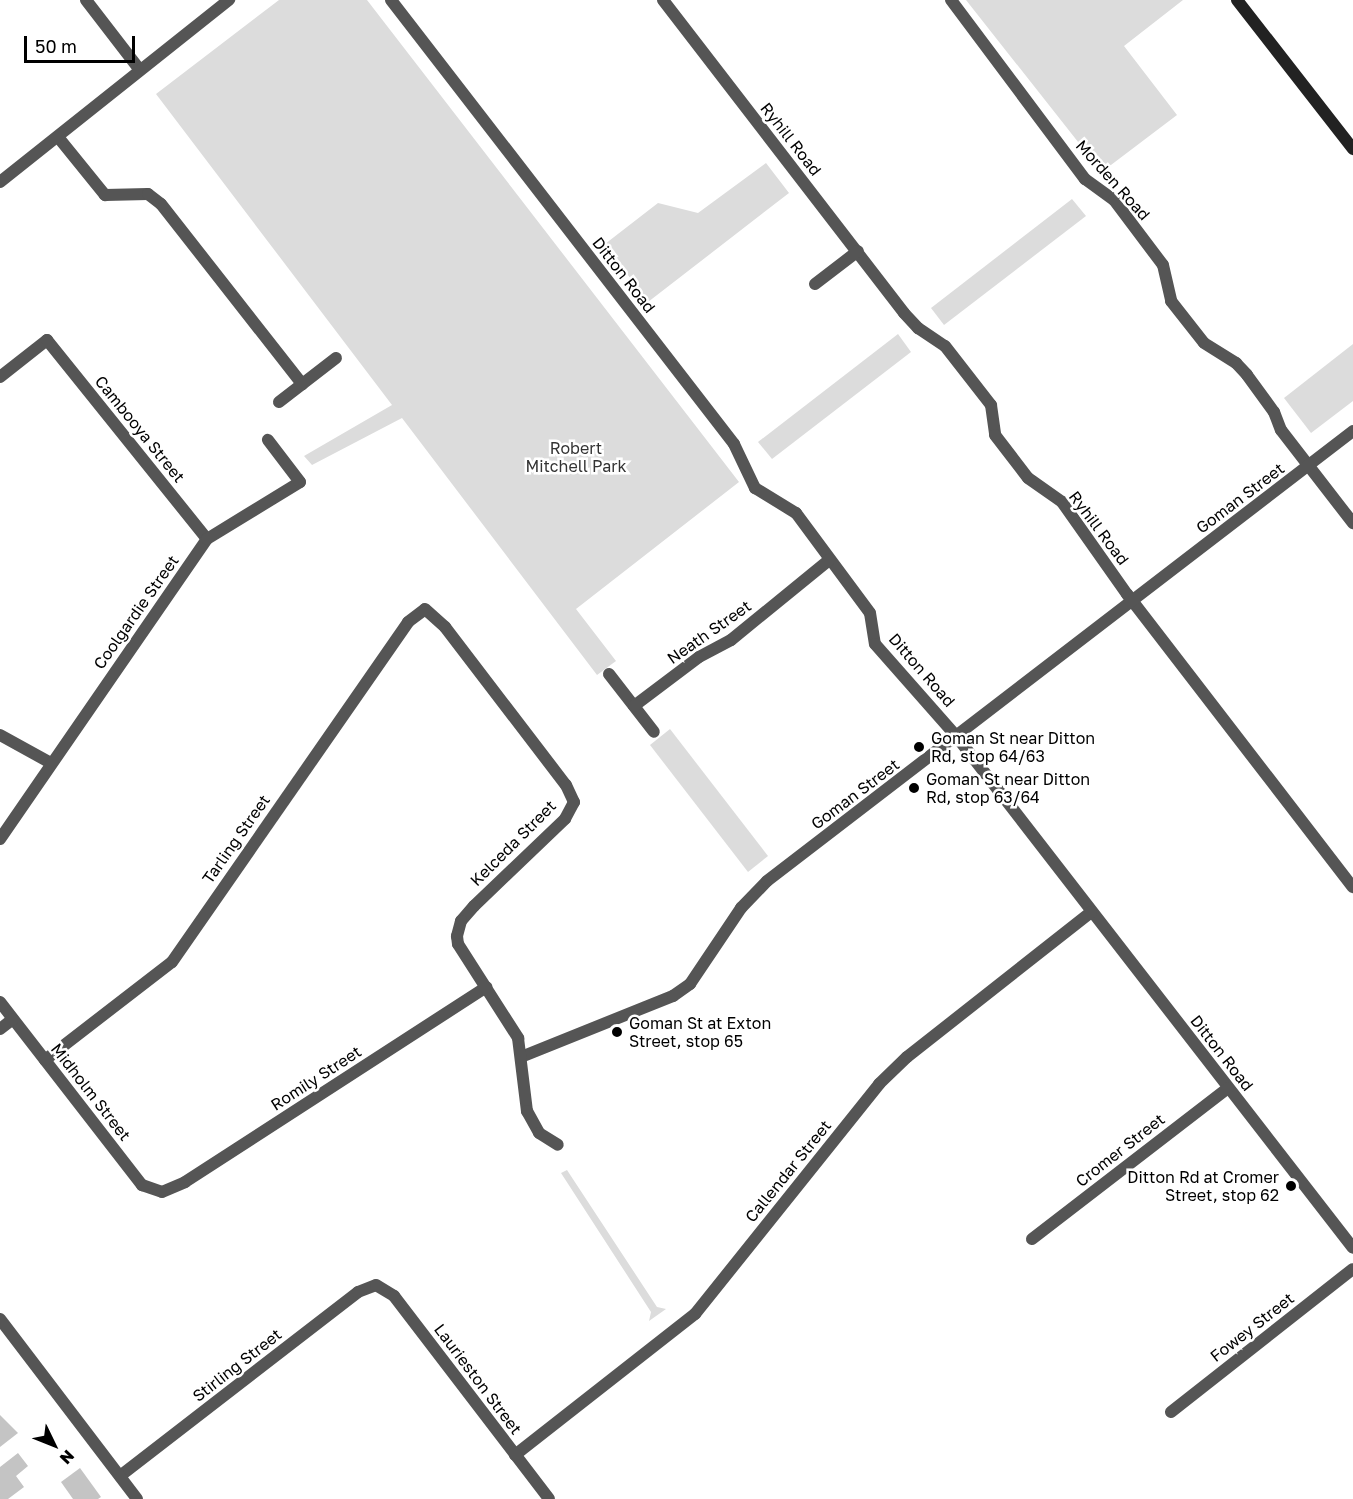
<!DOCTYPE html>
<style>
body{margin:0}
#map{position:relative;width:1353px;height:1499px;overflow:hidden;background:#fff;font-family:"Golos Text",sans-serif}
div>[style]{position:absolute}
.green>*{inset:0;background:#dcdcdc}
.building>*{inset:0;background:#c4c4c4}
.minor>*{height:12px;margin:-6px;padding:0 6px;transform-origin:6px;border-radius:6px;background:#555}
.tertiary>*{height:12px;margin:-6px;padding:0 6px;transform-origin:6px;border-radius:6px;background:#555}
.secondary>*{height:12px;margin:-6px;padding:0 6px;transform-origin:6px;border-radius:6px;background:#222}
.dots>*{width:16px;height:16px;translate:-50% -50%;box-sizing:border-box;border:3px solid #fff;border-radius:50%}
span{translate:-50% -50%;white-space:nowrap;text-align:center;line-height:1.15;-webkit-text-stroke:5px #fff;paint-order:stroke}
.street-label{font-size:16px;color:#000}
.park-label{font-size:16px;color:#333}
.poi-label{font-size:16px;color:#000}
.left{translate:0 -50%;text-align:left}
.right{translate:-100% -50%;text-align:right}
.north{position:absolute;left:24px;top:1415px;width:60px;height:60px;-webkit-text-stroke:4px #fff;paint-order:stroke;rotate:133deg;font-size:16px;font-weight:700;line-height:24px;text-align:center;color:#000}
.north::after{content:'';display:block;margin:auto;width:21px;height:27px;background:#000;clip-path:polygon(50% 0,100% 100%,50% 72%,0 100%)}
.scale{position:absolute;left:24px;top:36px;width:111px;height:27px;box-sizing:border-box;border:3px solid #000;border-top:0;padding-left:8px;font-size:18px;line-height:21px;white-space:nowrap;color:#000;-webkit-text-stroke:4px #fff;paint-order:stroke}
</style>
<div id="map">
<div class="green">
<i style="clip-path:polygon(279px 0,367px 0,739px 482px,576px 609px,616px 661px,597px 675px,402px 418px,312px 465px,304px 456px,392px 405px,156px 94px)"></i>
<i style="clip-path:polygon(966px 0,1183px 0,1124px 46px,1177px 115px,1107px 168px,1097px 166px)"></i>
<i style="clip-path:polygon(766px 163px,789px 193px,648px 302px,605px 244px,658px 203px,698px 213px)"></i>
<i style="clip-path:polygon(1072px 199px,1086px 216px,944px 325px,931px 308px)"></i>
<i style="clip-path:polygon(898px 334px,911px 352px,772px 459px,758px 442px)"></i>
<i style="clip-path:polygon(1353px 344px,1353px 401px,1311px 433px,1284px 398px)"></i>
<i style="clip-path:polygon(670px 729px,768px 856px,748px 872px,650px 745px)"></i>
<i style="clip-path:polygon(567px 1170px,657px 1307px,666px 1309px,649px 1321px,651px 1312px,561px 1173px)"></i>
</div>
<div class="building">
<i style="clip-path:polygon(0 1415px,18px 1433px,0 1447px)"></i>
<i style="clip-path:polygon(18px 1453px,28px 1466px,16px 1476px,24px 1487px,8px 1499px,0 1499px,0 1467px)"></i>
<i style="clip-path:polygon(80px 1468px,101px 1497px,98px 1499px,73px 1499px,61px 1482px)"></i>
</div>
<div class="minor">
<i style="left:86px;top:0;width:88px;rotate:52.4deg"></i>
<i style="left:391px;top:0;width:561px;rotate:52.31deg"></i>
<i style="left:734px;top:444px;width:49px;rotate:64.5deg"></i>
<i style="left:755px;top:488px;width:48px;rotate:31.4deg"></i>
<i style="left:796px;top:513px;width:124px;rotate:53.5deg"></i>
<i style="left:870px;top:613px;width:31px;rotate:81deg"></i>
<i style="left:875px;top:644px;width:124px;rotate:48.6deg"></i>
<i style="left:957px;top:737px;width:646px;rotate:52.23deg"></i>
<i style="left:663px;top:0;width:395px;rotate:52.4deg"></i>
<i style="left:904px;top:313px;width:21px;rotate:47deg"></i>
<i style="left:918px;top:328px;width:32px;rotate:34deg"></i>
<i style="left:945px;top:346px;width:75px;rotate:52.1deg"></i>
<i style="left:991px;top:405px;width:30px;rotate:82deg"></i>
<i style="left:995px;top:435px;width:54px;rotate:52.5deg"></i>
<i style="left:1028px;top:478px;width:42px;rotate:35.2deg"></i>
<i style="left:1062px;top:502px;width:113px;rotate:54.8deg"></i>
<i style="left:1127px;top:594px;width:370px;rotate:52.4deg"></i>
<i style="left:951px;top:0;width:224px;rotate:53.2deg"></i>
<i style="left:1085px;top:179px;width:36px;rotate:36deg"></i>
<i style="left:1114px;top:200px;width:81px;rotate:53deg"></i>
<i style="left:1163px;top:265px;width:37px;rotate:77deg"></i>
<i style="left:1171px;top:301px;width:53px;rotate:51.8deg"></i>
<i style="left:1204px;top:343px;width:38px;rotate:32deg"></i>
<i style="left:1236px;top:363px;width:16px;rotate:47deg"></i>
<i style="left:1247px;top:375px;width:46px;rotate:53.9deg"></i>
<i style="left:1274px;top:412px;width:19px;rotate:69deg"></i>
<i style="left:1281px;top:430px;width:118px;rotate:52.3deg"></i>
<i style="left:58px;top:137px;width:75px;rotate:51deg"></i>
<i style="left:105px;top:195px;width:43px;rotate:-1.3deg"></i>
<i style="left:148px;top:194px;width:16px;rotate:38deg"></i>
<i style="left:161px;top:204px;width:229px;rotate:51.9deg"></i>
<i style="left:0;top:182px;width:293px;rotate:-38.5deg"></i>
<i style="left:815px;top:284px;width:54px;rotate:-37.5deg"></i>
<i style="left:0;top:377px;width:60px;rotate:-38.2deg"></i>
<i style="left:47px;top:340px;width:255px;rotate:51.2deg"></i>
<i style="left:279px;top:402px;width:72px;rotate:-37.7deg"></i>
<i style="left:609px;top:674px;width:73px;rotate:52.2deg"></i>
<i style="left:634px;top:706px;width:81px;rotate:-37deg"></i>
<i style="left:699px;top:657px;width:36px;rotate:-28deg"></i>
<i style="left:731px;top:640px;width:127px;rotate:-39.2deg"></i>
<i style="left:0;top:735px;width:58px;rotate:28.8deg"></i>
<i style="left:0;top:839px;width:364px;rotate:-55.4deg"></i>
<i style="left:207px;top:539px;width:109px;rotate:-31.5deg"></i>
<i style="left:300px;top:482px;width:53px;rotate:-127.3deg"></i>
<i style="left:0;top:1002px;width:232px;rotate:52.2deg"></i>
<i style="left:142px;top:1185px;width:21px;rotate:19deg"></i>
<i style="left:162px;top:1192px;width:25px;rotate:-23deg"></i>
<i style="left:185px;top:1182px;width:359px;rotate:-32.9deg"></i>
<i style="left:0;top:1029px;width:16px;rotate:-38deg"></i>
<i style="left:521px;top:1057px;width:164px;rotate:-21.9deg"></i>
<i style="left:673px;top:996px;width:21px;rotate:-35deg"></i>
<i style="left:690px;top:984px;width:92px;rotate:-56.1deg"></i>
<i style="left:741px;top:908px;width:37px;rotate:-46deg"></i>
<i style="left:767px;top:881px;width:739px;rotate:-37.52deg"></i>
<i style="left:45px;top:1060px;width:160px;rotate:-37.7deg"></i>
<i style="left:172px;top:962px;width:414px;rotate:-55.2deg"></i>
<i style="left:408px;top:622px;width:21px;rotate:-37deg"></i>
<i style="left:425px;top:609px;width:27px;rotate:42deg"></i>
<i style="left:445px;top:627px;width:199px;rotate:52.6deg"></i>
<i style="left:566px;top:785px;width:19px;rotate:65deg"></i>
<i style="left:574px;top:802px;width:19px;rotate:118deg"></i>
<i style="left:565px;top:819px;width:126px;rotate:136.3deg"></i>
<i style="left:474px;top:906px;width:20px;rotate:131deg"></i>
<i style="left:461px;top:921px;width:16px;rotate:105deg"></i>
<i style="left:457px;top:936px;width:8px;rotate:83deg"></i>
<i style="left:458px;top:944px;width:112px;rotate:57.4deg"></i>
<i style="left:518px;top:1038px;width:74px;rotate:83deg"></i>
<i style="left:527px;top:1111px;width:25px;rotate:61deg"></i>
<i style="left:539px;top:1133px;width:22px;rotate:32deg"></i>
<i style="left:1032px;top:1239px;width:247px;rotate:-37.6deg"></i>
<i style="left:1171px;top:1412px;width:231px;rotate:-38.2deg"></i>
<i style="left:515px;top:1455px;width:229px;rotate:-38.1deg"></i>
<i style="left:695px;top:1314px;width:295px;rotate:-51.3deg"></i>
<i style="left:879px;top:1084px;width:39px;rotate:-44deg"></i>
<i style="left:907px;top:1057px;width:234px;rotate:-38.2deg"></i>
<i style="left:120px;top:1476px;width:301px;rotate:-37.7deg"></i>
<i style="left:358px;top:1292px;width:19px;rotate:-21deg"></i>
<i style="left:376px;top:1285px;width:21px;rotate:31deg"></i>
<i style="left:394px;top:1296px;width:255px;rotate:52.6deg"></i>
</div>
<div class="tertiary">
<i style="left:0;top:1319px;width:226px;rotate:52.7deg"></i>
</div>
<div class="secondary">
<i style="left:1237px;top:0;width:189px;rotate:52.1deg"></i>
</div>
<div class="dots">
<i style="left:919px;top:747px;background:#000"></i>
<i style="left:914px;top:788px;background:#000"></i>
<i style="left:617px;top:1032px;background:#000"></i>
<i style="left:1291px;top:1186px;background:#000"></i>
</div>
<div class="street-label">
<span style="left:791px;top:139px;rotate:52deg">Ryhill Road</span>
<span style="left:1113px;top:180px;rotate:48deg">Morden Road</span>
<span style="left:624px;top:275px;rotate:52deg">Ditton Road</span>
<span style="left:140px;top:429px;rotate:51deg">Cambooya Street</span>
<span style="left:1240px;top:498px;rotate:-37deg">Goman Street</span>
<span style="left:1099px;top:528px;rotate:53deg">Ryhill Road</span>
<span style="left:136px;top:612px;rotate:-55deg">Coolgardie Street</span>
<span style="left:709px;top:632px;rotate:-35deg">Neath Street</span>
<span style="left:922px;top:670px;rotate:49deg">Ditton Road</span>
<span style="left:855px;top:794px;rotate:-37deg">Goman Street</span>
<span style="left:236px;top:839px;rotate:-55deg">Tarling Street</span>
<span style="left:513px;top:843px;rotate:-45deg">Kelceda Street</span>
<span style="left:1222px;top:1053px;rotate:52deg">Ditton Road</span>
<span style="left:316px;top:1078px;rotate:-33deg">Romily Street</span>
<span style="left:91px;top:1092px;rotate:52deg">Midholm Street</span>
<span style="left:1120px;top:1150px;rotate:-38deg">Cromer Street</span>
<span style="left:788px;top:1171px;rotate:-51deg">Callendar Street</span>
<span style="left:1252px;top:1327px;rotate:-38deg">Fowey Street</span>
<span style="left:237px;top:1365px;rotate:-38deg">Stirling Street</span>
<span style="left:478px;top:1379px;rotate:53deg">Laurieston Street</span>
</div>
<div class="park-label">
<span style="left:576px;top:457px">Robert<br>Mitchell Park</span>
</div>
<div class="poi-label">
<span class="left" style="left:931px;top:747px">Goman St near Ditton<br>Rd, stop 64/63</span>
<span class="left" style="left:926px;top:788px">Goman St near Ditton<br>Rd, stop 63/64</span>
<span class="left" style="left:629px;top:1032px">Goman St at Exton<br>Street, stop 65</span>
<span class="right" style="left:1279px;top:1186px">Ditton Rd at Cromer<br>Street, stop 62</span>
</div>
<div class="north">N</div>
<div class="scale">50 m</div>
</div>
